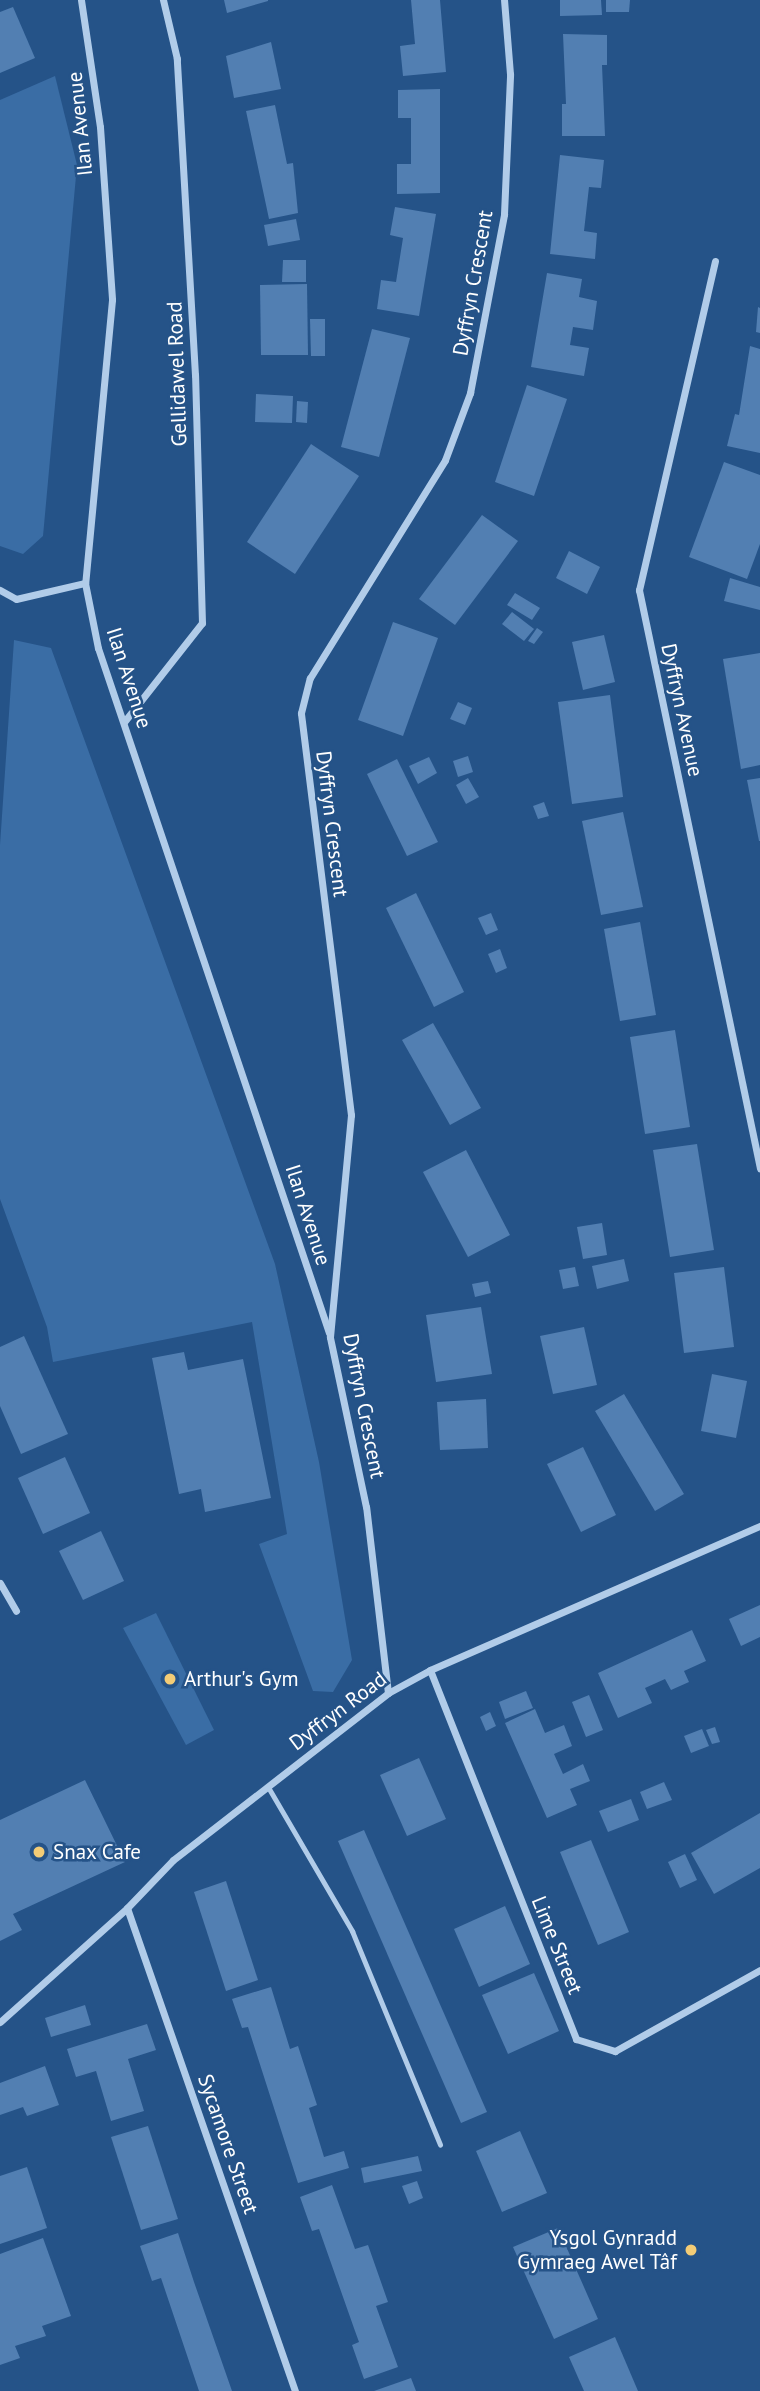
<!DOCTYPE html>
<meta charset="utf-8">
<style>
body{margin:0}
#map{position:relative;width:760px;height:2391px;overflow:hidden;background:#255388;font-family:"PT Sans",sans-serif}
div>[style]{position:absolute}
.green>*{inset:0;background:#3a6da5}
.building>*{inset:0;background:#527fb2}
.service>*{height:5px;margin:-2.5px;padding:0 2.5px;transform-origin:2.5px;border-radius:2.5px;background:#b1cce9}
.minor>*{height:7px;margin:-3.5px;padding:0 3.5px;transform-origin:3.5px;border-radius:3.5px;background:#b1cce9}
.dots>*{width:19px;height:19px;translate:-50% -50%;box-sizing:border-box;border:4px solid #255388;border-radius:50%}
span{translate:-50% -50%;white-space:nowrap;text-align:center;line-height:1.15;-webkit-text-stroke:5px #255388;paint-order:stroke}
.street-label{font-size:21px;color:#fff}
.poi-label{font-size:21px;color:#fff}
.left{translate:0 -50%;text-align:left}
.right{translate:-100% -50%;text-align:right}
</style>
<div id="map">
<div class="green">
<i style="clip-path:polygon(55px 76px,77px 165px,43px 536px,23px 554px,0 546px,0 100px)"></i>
<i style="clip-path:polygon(14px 640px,51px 648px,275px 1264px,319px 1462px,352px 1660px,333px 1692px,313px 1691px,259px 1544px,287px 1534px,252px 1322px,53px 1362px,47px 1327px,0 1199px,0 845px)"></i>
<i style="clip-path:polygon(156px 1613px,214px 1730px,186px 1745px,123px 1628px)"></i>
</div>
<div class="building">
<i style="clip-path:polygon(224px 0,268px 0,268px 1px,227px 13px)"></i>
<i style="clip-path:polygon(411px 0,440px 0,446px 72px,403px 76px,400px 46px,415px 44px)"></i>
<i style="clip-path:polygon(560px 0,601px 0,602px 15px,560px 16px)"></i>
<i style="clip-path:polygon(606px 0,630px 0,629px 12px,606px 12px)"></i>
<i style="clip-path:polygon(13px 7px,35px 58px,0 73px,0 12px)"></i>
<i style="clip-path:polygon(563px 34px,607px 35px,607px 65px,602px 65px,605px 136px,562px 136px,562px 104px,566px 104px)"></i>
<i style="clip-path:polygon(271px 42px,281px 89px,234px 98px,226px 56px)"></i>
<i style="clip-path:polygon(440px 89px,440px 193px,397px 194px,397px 164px,411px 164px,411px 118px,398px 118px,398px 90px)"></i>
<i style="clip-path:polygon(275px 105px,287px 164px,293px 163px,298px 213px,269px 219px,246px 111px)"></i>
<i style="clip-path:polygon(560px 155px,604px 160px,601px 188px,589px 187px,584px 231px,597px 233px,595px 259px,550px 254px)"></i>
<i style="clip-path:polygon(395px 207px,436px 214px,419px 316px,377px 309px,381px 280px,396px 282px,403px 238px,390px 235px)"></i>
<i style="clip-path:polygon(296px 219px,300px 240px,268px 246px,264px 225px)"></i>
<i style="clip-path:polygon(283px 260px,306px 260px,306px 282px,282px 282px)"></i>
<i style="clip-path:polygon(547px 273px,582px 279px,579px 297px,597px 301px,593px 330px,573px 327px,570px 345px,589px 348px,584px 376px,531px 367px)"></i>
<i style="clip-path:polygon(307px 284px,308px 355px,261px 355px,260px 285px)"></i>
<i style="clip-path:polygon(758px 307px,760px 308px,760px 333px,756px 332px)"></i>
<i style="clip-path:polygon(310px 319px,325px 319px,325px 356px,311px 356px)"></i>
<i style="clip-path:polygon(372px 329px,410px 338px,379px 457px,341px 447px)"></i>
<i style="clip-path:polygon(750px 346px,760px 349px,760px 453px,727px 446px,735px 414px,739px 415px)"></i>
<i style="clip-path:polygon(527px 385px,567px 399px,534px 496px,495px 482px)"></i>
<i style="clip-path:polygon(256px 394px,293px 396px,292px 423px,255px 422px)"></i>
<i style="clip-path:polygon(297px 401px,308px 402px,307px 423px,296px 422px)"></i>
<i style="clip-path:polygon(311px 444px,359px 476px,295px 574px,247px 542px)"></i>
<i style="clip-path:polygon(724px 462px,760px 475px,760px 544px,747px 579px,689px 557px)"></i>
<i style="clip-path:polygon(482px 515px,518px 541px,455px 625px,419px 599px)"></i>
<i style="clip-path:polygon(569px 551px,600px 567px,587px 594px,556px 578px)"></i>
<i style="clip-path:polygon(730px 578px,760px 587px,760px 610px,724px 601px)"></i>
<i style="clip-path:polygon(515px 593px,540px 608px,532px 620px,507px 605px)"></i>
<i style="clip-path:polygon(512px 612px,534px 629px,524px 641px,502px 624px)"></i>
<i style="clip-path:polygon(393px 622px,438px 638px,403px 736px,358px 720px)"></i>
<i style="clip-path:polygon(537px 628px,543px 632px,534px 644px,528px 641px)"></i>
<i style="clip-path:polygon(604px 635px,615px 682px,583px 690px,572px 642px)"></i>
<i style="clip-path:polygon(760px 653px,760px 765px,741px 769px,723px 659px)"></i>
<i style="clip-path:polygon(610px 695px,623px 797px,572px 804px,558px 702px)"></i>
<i style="clip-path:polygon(458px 702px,472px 708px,465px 725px,450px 719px)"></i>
<i style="clip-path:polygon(468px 756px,473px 772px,458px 777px,453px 761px)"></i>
<i style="clip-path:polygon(429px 757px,437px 773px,418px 784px,409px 766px)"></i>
<i style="clip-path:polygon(397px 759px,438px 842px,407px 856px,367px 774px)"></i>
<i style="clip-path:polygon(468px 778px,479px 797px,466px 804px,456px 785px)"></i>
<i style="clip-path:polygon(760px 778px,760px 841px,759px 841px,747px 780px)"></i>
<i style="clip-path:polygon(544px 802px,549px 816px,538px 819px,533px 806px)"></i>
<i style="clip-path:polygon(623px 812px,643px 907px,601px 915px,582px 821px)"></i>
<i style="clip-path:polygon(416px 893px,464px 992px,434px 1007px,386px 908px)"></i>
<i style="clip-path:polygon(491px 913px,498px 930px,486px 935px,478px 918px)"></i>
<i style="clip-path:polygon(640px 922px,656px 1015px,620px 1021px,604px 929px)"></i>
<i style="clip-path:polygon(500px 949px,507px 968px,496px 973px,488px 954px)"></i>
<i style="clip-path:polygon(433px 1023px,481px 1108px,450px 1125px,402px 1040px)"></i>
<i style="clip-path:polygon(675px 1030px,690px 1127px,645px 1134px,630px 1037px)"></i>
<i style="clip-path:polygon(697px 1144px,714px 1250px,670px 1257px,653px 1150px)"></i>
<i style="clip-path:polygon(466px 1150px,510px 1235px,468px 1257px,423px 1172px)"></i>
<i style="clip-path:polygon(602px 1223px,607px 1255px,583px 1259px,577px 1227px)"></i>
<i style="clip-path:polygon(624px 1259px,629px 1281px,597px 1289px,592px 1266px)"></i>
<i style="clip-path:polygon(575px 1267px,579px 1286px,563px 1289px,559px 1270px)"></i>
<i style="clip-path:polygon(724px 1267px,734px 1347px,684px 1353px,674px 1273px)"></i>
<i style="clip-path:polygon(488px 1281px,491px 1293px,475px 1297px,472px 1284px)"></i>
<i style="clip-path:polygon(481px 1307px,492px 1374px,436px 1382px,426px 1315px)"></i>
<i style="clip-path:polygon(584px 1327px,597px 1385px,553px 1394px,540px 1336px)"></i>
<i style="clip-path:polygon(24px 1336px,68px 1434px,21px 1454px,0 1406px,0 1347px)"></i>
<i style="clip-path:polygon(184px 1352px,188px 1370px,243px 1359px,271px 1498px,205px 1512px,201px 1489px,179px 1494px,152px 1358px)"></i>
<i style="clip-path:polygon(712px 1374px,747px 1381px,736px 1438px,701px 1431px)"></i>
<i style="clip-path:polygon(624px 1394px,684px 1494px,655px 1511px,595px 1411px)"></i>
<i style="clip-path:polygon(486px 1399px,488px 1448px,440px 1450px,437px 1402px)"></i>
<i style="clip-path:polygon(583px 1447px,616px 1515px,581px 1532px,547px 1464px)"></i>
<i style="clip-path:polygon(65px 1457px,90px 1513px,43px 1534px,18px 1478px)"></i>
<i style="clip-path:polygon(101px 1531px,124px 1581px,83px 1600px,59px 1551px)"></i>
<i style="clip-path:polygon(760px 1605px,760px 1637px,741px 1646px,729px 1619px)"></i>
<i style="clip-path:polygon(692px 1630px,706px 1661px,684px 1671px,689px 1682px,671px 1690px,665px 1679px,645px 1688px,652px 1703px,618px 1718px,598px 1673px)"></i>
<i style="clip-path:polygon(526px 1691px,533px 1708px,505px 1719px,499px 1702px)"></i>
<i style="clip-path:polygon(589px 1695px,603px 1730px,586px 1737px,572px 1702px)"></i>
<i style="clip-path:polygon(535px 1709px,545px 1733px,564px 1725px,572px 1746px,554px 1754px,563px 1774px,583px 1764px,590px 1781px,570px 1789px,577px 1805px,547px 1818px,505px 1723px)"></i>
<i style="clip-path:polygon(490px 1712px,496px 1726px,486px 1731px,480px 1717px)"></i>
<i style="clip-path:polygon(715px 1727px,720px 1742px,712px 1744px,706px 1730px)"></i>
<i style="clip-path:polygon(702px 1729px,709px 1746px,691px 1753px,684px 1736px)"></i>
<i style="clip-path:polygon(419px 1758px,446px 1819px,407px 1836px,380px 1775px)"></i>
<i style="clip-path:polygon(85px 1780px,125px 1862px,13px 1914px,22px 1930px,0 1941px,0 1820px)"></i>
<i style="clip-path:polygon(664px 1782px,672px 1800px,647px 1809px,640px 1792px)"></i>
<i style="clip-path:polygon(631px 1799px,639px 1820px,608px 1832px,599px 1811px)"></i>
<i style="clip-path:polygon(760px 1813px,760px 1868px,714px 1894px,691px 1853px)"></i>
<i style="clip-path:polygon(364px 1830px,487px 2112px,461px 2123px,338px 1841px)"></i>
<i style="clip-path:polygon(591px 1840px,629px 1932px,598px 1945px,560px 1852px)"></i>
<i style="clip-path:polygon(685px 1854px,697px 1880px,680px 1888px,668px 1862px)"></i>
<i style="clip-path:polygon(226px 1881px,258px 1980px,226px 1991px,194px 1892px)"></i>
<i style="clip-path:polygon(505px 1906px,530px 1964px,479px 1987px,454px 1929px)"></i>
<i style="clip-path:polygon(534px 1973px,559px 2031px,508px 2054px,482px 1995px)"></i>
<i style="clip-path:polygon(271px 1987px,290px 2049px,298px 2046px,317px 2105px,309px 2108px,324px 2157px,344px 2151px,349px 2168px,298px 2183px,248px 2027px,242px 2028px,232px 1999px)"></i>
<i style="clip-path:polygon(85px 2005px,91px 2025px,51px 2037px,45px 2018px)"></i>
<i style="clip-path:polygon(147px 2024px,156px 2050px,128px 2059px,144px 2111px,111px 2121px,96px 2071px,76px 2077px,67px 2049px)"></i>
<i style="clip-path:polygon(45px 2066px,59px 2105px,27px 2116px,23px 2107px,0 2115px,0 2083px)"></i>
<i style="clip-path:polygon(148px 2126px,178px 2219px,141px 2230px,111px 2137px)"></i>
<i style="clip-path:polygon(520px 2131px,547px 2193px,502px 2212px,476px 2151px)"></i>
<i style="clip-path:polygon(418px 2156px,422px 2171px,364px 2183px,361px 2168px)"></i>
<i style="clip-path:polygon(27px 2167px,47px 2228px,0 2244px,0 2176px)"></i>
<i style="clip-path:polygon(417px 2181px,423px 2198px,409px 2204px,402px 2186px)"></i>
<i style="clip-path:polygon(332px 2185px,355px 2249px,368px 2245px,388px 2302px,376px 2306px,398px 2367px,364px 2379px,352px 2345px,359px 2342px,355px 2331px,319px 2229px,312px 2231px,300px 2197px)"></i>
<i style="clip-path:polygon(558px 2228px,598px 2319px,554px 2339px,513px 2247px)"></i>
<i style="clip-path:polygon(178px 2233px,194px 2282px,232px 2391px,199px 2391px,161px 2278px,152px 2281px,140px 2246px)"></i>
<i style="clip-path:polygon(43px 2238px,71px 2316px,42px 2326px,46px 2336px,15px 2346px,20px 2358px,0 2365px,0 2254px)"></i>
<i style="clip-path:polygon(615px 2337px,638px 2391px,584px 2391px,569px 2357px)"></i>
<i style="clip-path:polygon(411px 2378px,416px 2391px,374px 2391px)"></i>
</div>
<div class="service">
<i style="left:268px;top:1787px;width:167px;rotate:59.7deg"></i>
<i style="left:352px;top:1931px;width:231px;rotate:67.6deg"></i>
</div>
<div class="minor">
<i style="left:81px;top:0;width:128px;rotate:81.5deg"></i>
<i style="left:100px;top:127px;width:173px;rotate:86deg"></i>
<i style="left:112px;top:300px;width:284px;rotate:95.4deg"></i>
<i style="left:85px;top:583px;width:66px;rotate:78.7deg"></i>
<i style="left:98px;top:648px;width:723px;rotate:71.36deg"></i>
<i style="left:715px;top:261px;width:338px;rotate:103deg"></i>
<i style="left:639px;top:590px;width:591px;rotate:78.18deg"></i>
<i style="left:0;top:590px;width:18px;rotate:29deg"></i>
<i style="left:16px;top:599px;width:71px;rotate:-13.1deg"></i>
<i style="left:124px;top:722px;width:126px;rotate:-51.8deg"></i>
<i style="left:202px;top:623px;width:248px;rotate:-91.6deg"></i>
<i style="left:195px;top:375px;width:317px;rotate:-93.3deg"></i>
<i style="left:177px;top:59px;width:61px;rotate:-103.3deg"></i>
<i style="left:0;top:1583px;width:32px;rotate:60deg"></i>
<i style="left:430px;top:1670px;width:397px;rotate:68.4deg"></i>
<i style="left:576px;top:2039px;width:41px;rotate:17.1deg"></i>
<i style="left:615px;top:2051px;width:166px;rotate:-29.2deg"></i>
<i style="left:388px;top:1693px;width:187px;rotate:-96.7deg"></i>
<i style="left:366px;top:1507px;width:174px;rotate:-102deg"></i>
<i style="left:330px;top:1337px;width:223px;rotate:-84.6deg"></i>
<i style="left:351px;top:1115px;width:405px;rotate:-97.1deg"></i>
<i style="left:301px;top:713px;width:36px;rotate:-76deg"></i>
<i style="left:310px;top:678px;width:256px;rotate:-58.2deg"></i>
<i style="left:445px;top:460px;width:72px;rotate:-69.5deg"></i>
<i style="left:470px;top:393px;width:182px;rotate:-79.2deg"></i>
<i style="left:504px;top:214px;width:140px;rotate:-87.5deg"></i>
<i style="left:510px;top:74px;width:74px;rotate:-94.6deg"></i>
<i style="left:127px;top:1908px;width:511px;rotate:70.82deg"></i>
<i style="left:0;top:2022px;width:171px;rotate:-41.9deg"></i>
<i style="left:127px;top:1908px;width:66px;rotate:-46.2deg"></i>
<i style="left:173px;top:1860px;width:272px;rotate:-37.8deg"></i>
<i style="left:388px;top:1693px;width:48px;rotate:-28.7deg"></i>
<i style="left:430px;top:1670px;width:360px;rotate:-23.6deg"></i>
</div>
<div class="dots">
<i style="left:170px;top:1679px;background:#f3cc76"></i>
<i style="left:39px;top:1852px;background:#f3cc76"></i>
<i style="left:691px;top:2250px;background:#f3cc76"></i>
</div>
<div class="street-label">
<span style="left:80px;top:124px;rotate:-96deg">Ilan Avenue</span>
<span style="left:473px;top:283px;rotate:-80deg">Dyffryn Crescent</span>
<span style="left:177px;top:374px;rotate:-92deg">Gellidawel Road</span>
<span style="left:129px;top:678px;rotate:72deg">Ilan Avenue</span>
<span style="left:682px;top:710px;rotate:78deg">Dyffryn Avenue</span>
<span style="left:332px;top:824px;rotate:83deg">Dyffryn Crescent</span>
<span style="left:308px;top:1215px;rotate:72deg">Ilan Avenue</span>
<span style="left:364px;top:1406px;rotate:79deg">Dyffryn Crescent</span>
<span style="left:338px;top:1711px;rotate:-37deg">Dyffryn Road</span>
<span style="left:557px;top:1945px;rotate:68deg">Lime Street</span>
<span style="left:228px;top:2144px;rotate:71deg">Sycamore Street</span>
</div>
<div class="poi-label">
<span class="left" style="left:184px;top:1679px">Arthur's Gym</span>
<span class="left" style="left:53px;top:1852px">Snax Cafe</span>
<span class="right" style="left:677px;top:2250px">Ysgol Gynradd<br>Gymraeg Awel Tâf</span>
</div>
</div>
